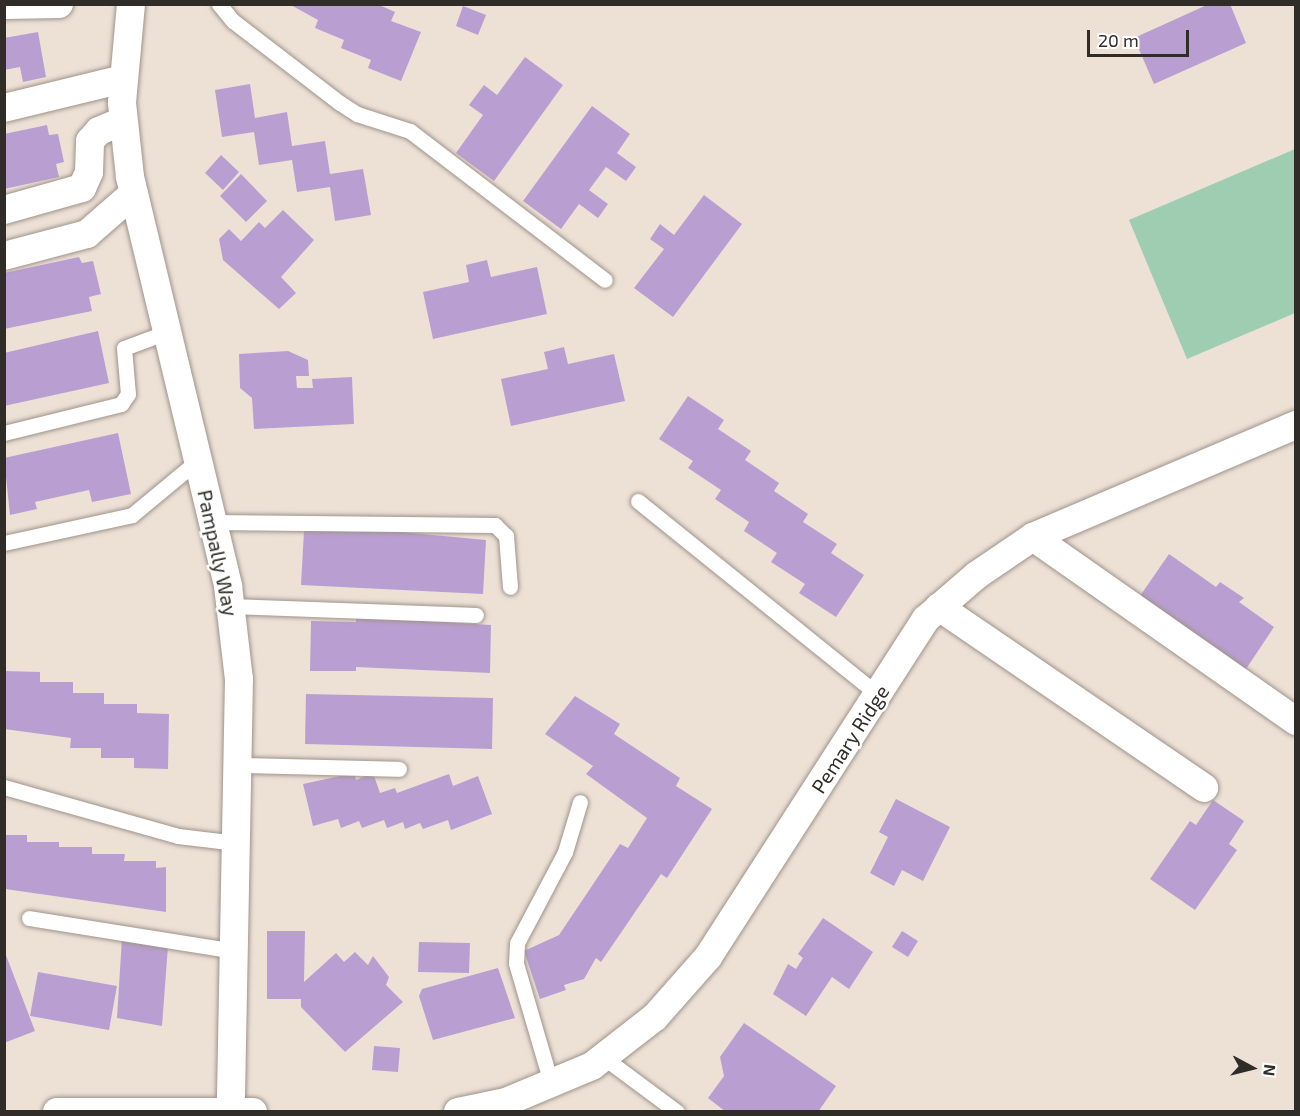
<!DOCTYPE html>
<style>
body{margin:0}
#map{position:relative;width:1300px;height:1116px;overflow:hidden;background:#ede1d6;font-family:"Exo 2",sans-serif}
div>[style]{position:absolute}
.green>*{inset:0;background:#9fcdb1}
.building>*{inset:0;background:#b99fd1}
.roads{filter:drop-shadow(0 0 2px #9f938a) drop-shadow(0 0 2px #9f938a)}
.lane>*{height:15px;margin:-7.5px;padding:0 7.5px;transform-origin:7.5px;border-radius:7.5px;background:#fff}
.street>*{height:28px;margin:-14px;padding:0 14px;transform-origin:14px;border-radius:14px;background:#fff}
span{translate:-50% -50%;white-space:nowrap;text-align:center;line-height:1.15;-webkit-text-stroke:5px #fff;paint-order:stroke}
.street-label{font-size:20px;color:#302c28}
.frame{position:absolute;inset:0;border:6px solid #302c28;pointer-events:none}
.north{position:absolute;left:1222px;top:1038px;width:60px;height:60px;-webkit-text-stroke:4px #fff;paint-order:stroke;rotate:97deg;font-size:16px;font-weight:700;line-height:24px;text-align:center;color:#302c28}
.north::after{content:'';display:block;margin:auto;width:21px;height:27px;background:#302c28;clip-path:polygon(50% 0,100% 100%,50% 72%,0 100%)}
.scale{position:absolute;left:1087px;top:30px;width:102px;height:27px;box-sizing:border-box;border:3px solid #302c28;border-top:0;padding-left:8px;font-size:18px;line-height:21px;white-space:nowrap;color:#302c28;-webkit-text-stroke:4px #fff;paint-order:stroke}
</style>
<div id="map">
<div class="green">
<i style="clip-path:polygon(1295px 149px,1295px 313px,1187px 359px,1129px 220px)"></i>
</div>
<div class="building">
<i style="clip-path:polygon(289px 4px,377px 4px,395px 12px,391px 21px,421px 32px,401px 81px,368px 68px,371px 60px,341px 48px,344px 40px,315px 28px,318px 20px)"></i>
<i style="clip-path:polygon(1209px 4px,1230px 4px,1246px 43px,1154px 84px,1134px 38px)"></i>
<i style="clip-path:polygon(463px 6px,486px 15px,478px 35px,456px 26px)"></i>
<i style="clip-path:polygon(38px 32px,46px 77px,23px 82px,20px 67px,4px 70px,4px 38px)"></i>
<i style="clip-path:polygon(525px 57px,563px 85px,494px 181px,456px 153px,483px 115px,469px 105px,484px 85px,497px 95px)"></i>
<i style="clip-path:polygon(250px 84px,255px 118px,287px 112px,292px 146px,325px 141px,330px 174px,363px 169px,371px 215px,335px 221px,330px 187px,297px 192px,292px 160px,259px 165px,254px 132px,222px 137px,215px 90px)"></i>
<i style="clip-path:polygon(592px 106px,630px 134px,617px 153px,636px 167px,626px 181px,606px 167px,589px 190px,608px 204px,598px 218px,579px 204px,561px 229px,523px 201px)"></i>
<i style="clip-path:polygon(47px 125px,49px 135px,58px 134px,64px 162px,56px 164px,59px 177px,4px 189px,4px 134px)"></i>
<i style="clip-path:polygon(221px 155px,239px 172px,223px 190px,205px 173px)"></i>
<i style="clip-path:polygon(241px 174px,267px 201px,246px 222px,220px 196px)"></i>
<i style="clip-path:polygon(704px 195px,742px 224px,673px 317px,634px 288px,664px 249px,650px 239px,660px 224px,674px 235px)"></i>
<i style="clip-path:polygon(283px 210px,314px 240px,281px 277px,296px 293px,279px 309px,223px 260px,219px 239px,229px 229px,241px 241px,259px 222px,265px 228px)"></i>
<i style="clip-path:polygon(79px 257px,82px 263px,93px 261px,101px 294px,89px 297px,92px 311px,4px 329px,4px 273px)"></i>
<i style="clip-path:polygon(487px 260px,491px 277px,537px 267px,547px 314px,433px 339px,423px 292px,469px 282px,466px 265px)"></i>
<i style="clip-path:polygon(98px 331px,109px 383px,4px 406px,4px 353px)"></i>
<i style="clip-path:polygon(564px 347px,568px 364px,614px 354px,625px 401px,511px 426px,501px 379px,548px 369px,544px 352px)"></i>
<i style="clip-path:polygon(288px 351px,308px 360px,309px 376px,296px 376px,297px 388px,313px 388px,312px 379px,352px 377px,354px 424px,254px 429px,252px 398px,240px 388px,239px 354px)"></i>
<i style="clip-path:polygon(688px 396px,724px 420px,718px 429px,751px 451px,745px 460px,779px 483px,774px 491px,808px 514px,803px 522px,837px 544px,831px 553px,864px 575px,836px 617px,799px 593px,805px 584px,771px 562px,777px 553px,744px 531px,749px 522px,715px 499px,721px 490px,688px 468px,693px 461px,659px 439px)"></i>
<i style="clip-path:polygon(118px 433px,131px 494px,92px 502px,89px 490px,35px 502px,37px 509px,10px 515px,4px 458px)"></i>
<i style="clip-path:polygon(379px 530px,486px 540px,483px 594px,301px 585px,304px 531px)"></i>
<i style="clip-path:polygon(1169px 554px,1216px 587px,1220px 582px,1244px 598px,1239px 602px,1274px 627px,1246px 669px,1140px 596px)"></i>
<i style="clip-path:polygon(356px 617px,491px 625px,490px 673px,356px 667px,356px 671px,310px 671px,311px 621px,356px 622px)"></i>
<i style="clip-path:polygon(5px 671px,40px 672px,40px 682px,73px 682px,73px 693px,104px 693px,104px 704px,137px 704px,137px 713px,169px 714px,168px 769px,134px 768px,134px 758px,101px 758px,101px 748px,70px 748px,71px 738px,4px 729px)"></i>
<i style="clip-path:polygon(306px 694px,493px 698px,492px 749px,305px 744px)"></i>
<i style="clip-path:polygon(575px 696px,620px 724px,614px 734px,680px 778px,676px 786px,712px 809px,667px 878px,661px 874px,601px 962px,596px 958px,584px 979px,564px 985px,566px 990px,540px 999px,524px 951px,559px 935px,620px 844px,628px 848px,647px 818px,586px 774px,593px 766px,545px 734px)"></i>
<i style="clip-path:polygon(354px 773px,356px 780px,373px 773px,380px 793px,395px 788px,397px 793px,449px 774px,453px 786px,478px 776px,492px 814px,451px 830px,448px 820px,423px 829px,420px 823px,405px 829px,403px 822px,387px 828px,384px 820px,362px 828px,359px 821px,341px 828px,338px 819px,313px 826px,303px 784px)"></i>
<i style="clip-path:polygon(896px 799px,950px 827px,923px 881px,902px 870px,894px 886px,870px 873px,888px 837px,879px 832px)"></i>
<i style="clip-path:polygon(1213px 800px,1244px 821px,1229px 844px,1237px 850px,1195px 910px,1150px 879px,1190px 821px,1196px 825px)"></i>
<i style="clip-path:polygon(4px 835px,27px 835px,27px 842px,59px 842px,59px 847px,92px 847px,92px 854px,125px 854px,124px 861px,156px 861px,156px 868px,166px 867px,166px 912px,5px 889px)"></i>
<i style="clip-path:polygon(823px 918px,873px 952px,849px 989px,832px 977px,806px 1016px,773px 994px,788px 964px,796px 969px,803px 958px,798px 954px)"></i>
<i style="clip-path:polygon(267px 931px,305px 931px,304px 982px,336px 953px,344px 962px,355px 952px,368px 965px,373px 956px,389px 977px,386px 985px,403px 1002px,345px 1052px,301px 1007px,301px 999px,267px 999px)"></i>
<i style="clip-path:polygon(902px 931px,918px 941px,908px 957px,892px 947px)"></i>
<i style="clip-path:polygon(122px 938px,168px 946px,162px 1026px,117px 1018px)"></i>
<i style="clip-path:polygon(419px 942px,470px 943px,469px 973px,418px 972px)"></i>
<i style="clip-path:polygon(4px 950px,35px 1031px,4px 1043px)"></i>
<i style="clip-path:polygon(498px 968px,515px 1018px,433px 1040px,419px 996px,422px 989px)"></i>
<i style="clip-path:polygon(38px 972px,117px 986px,109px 1030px,30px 1016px)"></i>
<i style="clip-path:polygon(744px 1023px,836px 1086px,818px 1112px,726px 1112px,708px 1098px,724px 1076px,720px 1057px)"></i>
<i style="clip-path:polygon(374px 1046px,400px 1048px,398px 1072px,372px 1070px)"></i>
</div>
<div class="roads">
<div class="lane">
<i style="left:219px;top:4px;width:22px;rotate:51deg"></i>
<i style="left:233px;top:21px;width:135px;rotate:37.5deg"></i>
<i style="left:340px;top:103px;width:20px;rotate:33deg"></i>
<i style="left:357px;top:114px;width:56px;rotate:17.8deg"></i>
<i style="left:410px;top:131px;width:245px;rotate:37.4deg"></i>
<i style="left:4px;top:433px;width:121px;rotate:-13.9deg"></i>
<i style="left:121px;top:404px;width:12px;rotate:-55deg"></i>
<i style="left:128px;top:394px;width:46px;rotate:-95deg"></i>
<i style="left:124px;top:348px;width:46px;rotate:-20.4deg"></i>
<i style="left:638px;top:501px;width:309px;rotate:38.9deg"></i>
<i style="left:212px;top:522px;width:283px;rotate:0.6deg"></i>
<i style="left:495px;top:525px;width:16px;rotate:45deg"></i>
<i style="left:506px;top:536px;width:51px;rotate:85.5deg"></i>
<i style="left:4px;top:543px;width:131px;rotate:-12.3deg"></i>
<i style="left:132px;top:515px;width:85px;rotate:-39.7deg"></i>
<i style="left:231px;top:606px;width:245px;rotate:2.1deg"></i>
<i style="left:240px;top:765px;width:159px;rotate:1.4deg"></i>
<i style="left:4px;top:787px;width:181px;rotate:15.7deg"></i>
<i style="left:178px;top:836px;width:59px;rotate:6.8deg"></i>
<i style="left:29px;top:918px;width:209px;rotate:9.1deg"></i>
<i style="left:603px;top:1057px;width:92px;rotate:36.6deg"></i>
<i style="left:551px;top:1083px;width:125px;rotate:-106.3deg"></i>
<i style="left:516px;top:963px;width:20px;rotate:-87deg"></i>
<i style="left:517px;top:943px;width:103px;rotate:-62.2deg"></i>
<i style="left:565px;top:852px;width:52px;rotate:-73.3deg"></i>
</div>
<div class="street">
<i style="left:131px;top:4px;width:99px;rotate:95.2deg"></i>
<i style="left:122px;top:103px;width:74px;rotate:83.8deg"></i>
<i style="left:130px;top:177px;width:421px;rotate:76.5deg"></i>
<i style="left:228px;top:586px;width:94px;rotate:83.3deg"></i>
<i style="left:239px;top:679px;width:432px;rotate:91.1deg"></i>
<i style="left:4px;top:5px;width:55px;rotate:-1deg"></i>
<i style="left:4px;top:108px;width:122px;rotate:-13.7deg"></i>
<i style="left:4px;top:210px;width:81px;rotate:-15.8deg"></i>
<i style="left:82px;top:188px;width:17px;rotate:-66deg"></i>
<i style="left:89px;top:172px;width:31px;rotate:-88deg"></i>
<i style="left:90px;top:141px;width:13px;rotate:-48deg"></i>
<i style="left:99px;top:131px;width:26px;rotate:-23deg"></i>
<i style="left:4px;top:256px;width:86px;rotate:-14.8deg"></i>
<i style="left:87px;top:234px;width:62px;rotate:-41.1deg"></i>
<i style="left:1033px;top:537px;width:321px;rotate:35deg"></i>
<i style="left:939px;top:607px;width:321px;rotate:34.3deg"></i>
<i style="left:57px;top:1112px;width:196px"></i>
<i style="left:458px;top:1112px;width:49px;rotate:-11.8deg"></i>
<i style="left:506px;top:1102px;width:93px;rotate:-22.7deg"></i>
<i style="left:592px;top:1066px;width:80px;rotate:-37.9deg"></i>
<i style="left:655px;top:1017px;width:80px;rotate:-48.5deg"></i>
<i style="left:708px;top:957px;width:402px;rotate:-57.2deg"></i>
<i style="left:926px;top:619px;width:67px;rotate:-40.8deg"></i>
<i style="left:977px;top:575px;width:68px;rotate:-34.2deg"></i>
<i style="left:1033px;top:537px;width:286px;rotate:-23.1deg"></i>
</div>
</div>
<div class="street-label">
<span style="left:218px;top:553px;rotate:78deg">Pampally Way</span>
<span style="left:850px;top:739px;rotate:-57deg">Pemary Ridge</span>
</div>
<div class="frame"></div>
<div class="north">N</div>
<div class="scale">20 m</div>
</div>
